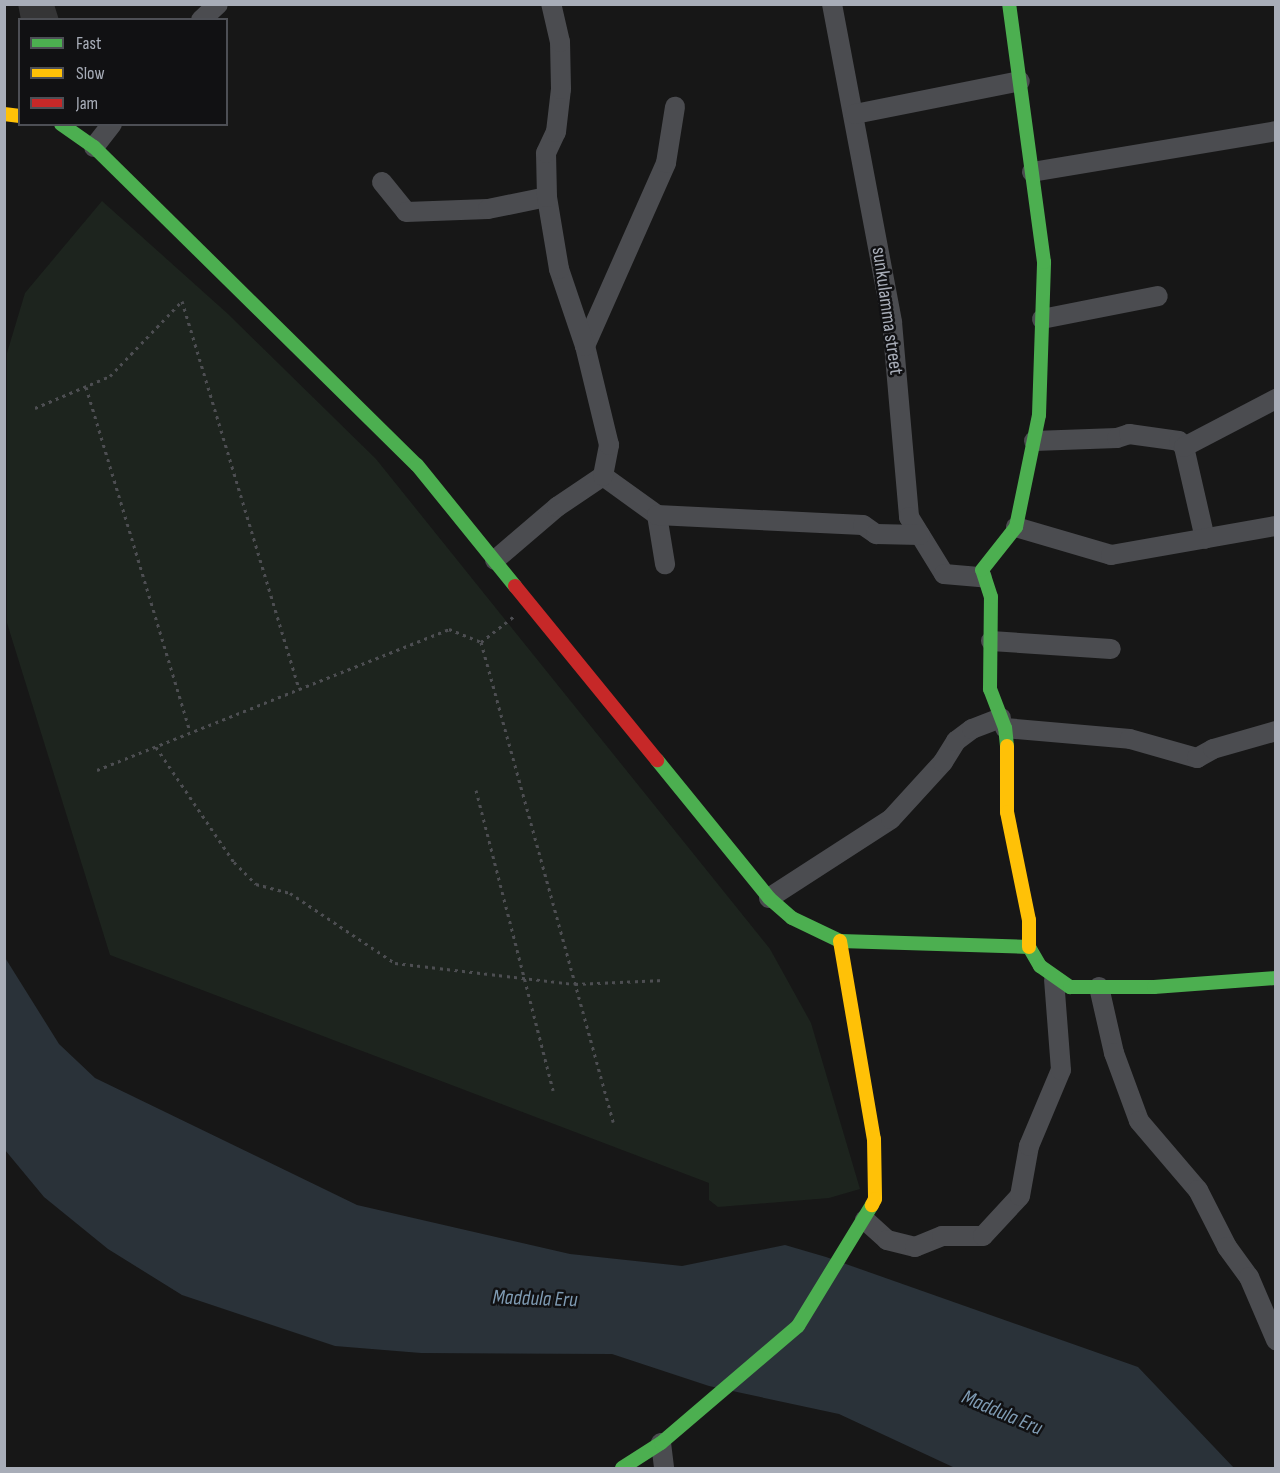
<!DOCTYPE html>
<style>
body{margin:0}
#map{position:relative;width:1280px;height:1473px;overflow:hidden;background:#171717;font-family:"Sofia Sans Condensed",sans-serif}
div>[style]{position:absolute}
.green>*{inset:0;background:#1d241e}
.water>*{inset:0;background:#2a3239}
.building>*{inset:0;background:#353536}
.path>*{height:3px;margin-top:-1.5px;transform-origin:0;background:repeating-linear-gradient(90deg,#4d4e52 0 3px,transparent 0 7.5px)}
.street>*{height:20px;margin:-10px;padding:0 10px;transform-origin:10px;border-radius:10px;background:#4b4c50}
.fast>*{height:14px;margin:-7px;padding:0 7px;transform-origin:7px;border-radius:7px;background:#4caf50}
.slow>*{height:14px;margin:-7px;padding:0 7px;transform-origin:7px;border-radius:7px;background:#ffc107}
.jam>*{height:14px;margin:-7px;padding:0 7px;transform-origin:7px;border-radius:7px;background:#c62828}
span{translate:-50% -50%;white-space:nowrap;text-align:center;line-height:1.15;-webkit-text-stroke:5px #111113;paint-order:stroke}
.street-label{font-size:20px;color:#a8adb8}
.water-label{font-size:21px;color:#7f9bb3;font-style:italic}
.frame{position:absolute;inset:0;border:6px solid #a8adb8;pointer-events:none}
.legend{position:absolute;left:18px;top:18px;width:210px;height:108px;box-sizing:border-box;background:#111113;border:2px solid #4d4f55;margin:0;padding:8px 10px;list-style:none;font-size:18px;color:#a8adb8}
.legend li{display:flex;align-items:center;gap:12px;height:30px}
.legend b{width:30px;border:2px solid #4d4f55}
</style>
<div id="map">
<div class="green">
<i style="clip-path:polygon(102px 201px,228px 314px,376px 459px,770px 949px,811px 1023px,860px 1189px,829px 1198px,718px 1207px,709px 1200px,709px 1183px,110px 955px,7px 623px,7px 353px,25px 293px)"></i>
</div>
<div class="water">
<i style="clip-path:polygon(4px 956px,59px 1044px,95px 1078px,357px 1205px,570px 1254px,682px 1266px,785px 1245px,826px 1257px,1138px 1367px,1234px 1468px,955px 1468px,839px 1414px,709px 1386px,612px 1354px,421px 1353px,335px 1346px,182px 1295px,108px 1249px,44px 1197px,5px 1150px)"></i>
</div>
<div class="building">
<i style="clip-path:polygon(18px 4px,54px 4px,59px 20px,21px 20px)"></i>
</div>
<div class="path">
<i style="left:86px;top:387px;width:360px;rotate:73.2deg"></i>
<i style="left:35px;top:408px;width:82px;rotate:-23.1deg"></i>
<i style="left:110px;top:376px;width:104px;rotate:-46.2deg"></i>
<i style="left:182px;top:301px;width:405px;rotate:73.2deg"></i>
<i style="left:481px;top:642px;width:498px;rotate:74.6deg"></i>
<i style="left:156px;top:747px;width:139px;rotate:55.9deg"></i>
<i style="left:234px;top:862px;width:31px;rotate:45deg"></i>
<i style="left:256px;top:884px;width:35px;rotate:15deg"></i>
<i style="left:290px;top:893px;width:126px;rotate:33.7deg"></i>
<i style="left:395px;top:963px;width:181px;rotate:6.7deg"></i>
<i style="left:575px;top:984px;width:89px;rotate:-2.6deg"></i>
<i style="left:97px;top:770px;width:379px;rotate:-21.8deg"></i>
<i style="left:449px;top:629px;width:35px;rotate:22deg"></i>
<i style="left:481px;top:642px;width:41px;rotate:-38deg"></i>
<i style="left:476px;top:790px;width:310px;rotate:75.6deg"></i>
</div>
<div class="street">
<i style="left:832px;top:4px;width:324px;rotate:79.3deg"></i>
<i style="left:892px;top:322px;width:196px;rotate:85deg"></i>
<i style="left:909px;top:517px;width:67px;rotate:58.4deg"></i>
<i style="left:944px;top:574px;width:38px;rotate:5deg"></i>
<i style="left:201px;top:20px;width:23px;rotate:-43deg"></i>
<i style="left:855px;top:114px;width:168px;rotate:-11.3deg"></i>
<i style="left:94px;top:147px;width:29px;rotate:-52deg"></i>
<i style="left:1032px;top:172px;width:247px;rotate:-9.5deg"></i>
<i style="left:382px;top:182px;width:38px;rotate:51deg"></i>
<i style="left:406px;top:212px;width:82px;rotate:-2.1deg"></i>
<i style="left:488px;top:209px;width:60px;rotate:-11.5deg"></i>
<i style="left:1042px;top:319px;width:118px;rotate:-11.2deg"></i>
<i style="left:585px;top:346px;width:200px;rotate:-66.1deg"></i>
<i style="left:666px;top:163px;width:57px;rotate:-80.9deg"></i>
<i style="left:1034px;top:441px;width:83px;rotate:-2.1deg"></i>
<i style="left:1117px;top:438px;width:13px;rotate:-18deg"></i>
<i style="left:1129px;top:434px;width:50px;rotate:8deg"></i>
<i style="left:1179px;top:441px;width:8px;rotate:50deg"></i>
<i style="left:1184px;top:447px;width:94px;rotate:77.1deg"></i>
<i style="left:1184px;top:447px;width:104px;rotate:-27.6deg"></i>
<i style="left:603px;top:476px;width:67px;rotate:35.8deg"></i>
<i style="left:657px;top:515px;width:50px;rotate:80.7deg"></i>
<i style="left:657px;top:515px;width:206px;rotate:2.8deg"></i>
<i style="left:863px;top:525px;width:16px;rotate:35deg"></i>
<i style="left:876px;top:534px;width:44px;rotate:1.3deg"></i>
<i style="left:1016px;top:527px;width:99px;rotate:16.4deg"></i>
<i style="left:1111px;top:555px;width:168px;rotate:-10deg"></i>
<i style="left:495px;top:560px;width:82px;rotate:-40.5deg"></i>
<i style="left:557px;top:507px;width:55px;rotate:-34deg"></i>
<i style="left:603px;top:476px;width:32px;rotate:-79deg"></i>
<i style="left:609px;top:445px;width:102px;rotate:-103.6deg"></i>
<i style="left:585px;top:346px;width:81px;rotate:-108.7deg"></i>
<i style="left:559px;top:269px;width:73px;rotate:-99.5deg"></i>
<i style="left:547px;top:197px;width:44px;rotate:-91.3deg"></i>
<i style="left:546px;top:153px;width:23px;rotate:-65deg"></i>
<i style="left:556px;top:132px;width:43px;rotate:-83.4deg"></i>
<i style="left:561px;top:89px;width:47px;rotate:-91.2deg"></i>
<i style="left:560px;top:42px;width:39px;rotate:-103deg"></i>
<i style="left:991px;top:641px;width:120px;rotate:3.8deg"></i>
<i style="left:1005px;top:728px;width:125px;rotate:5deg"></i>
<i style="left:1130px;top:739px;width:70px;rotate:15.8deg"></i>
<i style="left:1197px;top:758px;width:18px;rotate:-29deg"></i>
<i style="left:1213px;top:749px;width:66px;rotate:-15.9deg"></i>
<i style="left:769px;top:898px;width:145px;rotate:-32.9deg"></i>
<i style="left:891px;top:819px;width:77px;rotate:-47.6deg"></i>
<i style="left:943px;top:762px;width:25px;rotate:-58deg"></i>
<i style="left:956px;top:741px;width:20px;rotate:-37deg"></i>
<i style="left:972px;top:729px;width:31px;rotate:-21deg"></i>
<i style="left:1099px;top:987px;width:68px;rotate:77.2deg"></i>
<i style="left:1114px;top:1053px;width:72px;rotate:69.8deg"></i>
<i style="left:1139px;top:1121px;width:91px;rotate:49.5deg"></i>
<i style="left:1198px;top:1190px;width:64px;rotate:63deg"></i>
<i style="left:1227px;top:1247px;width:37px;rotate:54deg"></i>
<i style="left:1249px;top:1277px;width:69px;rotate:66.8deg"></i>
<i style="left:865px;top:1220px;width:30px;rotate:42deg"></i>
<i style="left:887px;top:1240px;width:29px;rotate:14deg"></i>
<i style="left:915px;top:1247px;width:29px;rotate:-22deg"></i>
<i style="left:942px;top:1236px;width:41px"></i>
<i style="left:983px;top:1236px;width:54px;rotate:-47.2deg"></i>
<i style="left:1020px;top:1196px;width:51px;rotate:-79.8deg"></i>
<i style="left:1029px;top:1146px;width:82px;rotate:-67.2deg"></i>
<i style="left:1061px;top:1070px;width:90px;rotate:-94.4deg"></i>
<i style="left:661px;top:1443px;width:25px;rotate:83deg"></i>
</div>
<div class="fast">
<i style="left:61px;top:124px;width:40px;rotate:34.9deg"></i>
<i style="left:94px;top:147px;width:453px;rotate:44.6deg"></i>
<i style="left:417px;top:465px;width:156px;rotate:51deg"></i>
<i style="left:1007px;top:746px;width:18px;rotate:-96deg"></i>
<i style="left:1005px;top:728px;width:42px;rotate:-111deg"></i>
<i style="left:990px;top:689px;width:92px;rotate:-89.4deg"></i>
<i style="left:991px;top:597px;width:28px;rotate:-108deg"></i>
<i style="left:982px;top:570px;width:55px;rotate:-51.7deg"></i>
<i style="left:1016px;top:527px;width:114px;rotate:-78.4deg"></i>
<i style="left:1039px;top:415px;width:153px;rotate:-88.1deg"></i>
<i style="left:1044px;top:262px;width:260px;rotate:-97.7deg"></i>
<i style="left:657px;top:760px;width:178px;rotate:50.9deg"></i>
<i style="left:769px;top:898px;width:30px;rotate:41deg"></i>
<i style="left:792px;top:918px;width:53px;rotate:25.6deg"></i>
<i style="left:840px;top:941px;width:189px;rotate:1.8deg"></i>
<i style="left:1029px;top:947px;width:22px;rotate:60deg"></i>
<i style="left:1040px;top:966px;width:37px;rotate:35deg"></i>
<i style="left:1070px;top:987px;width:84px"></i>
<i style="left:1154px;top:987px;width:122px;rotate:-4.2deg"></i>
<i style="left:622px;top:1468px;width:46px;rotate:-32.7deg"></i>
<i style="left:661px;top:1443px;width:180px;rotate:-40.5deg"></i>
<i style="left:798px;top:1326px;width:142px;rotate:-58.6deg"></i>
</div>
<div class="slow">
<i style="left:4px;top:114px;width:16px;rotate:7deg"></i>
<i style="left:1007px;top:746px;width:66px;rotate:90deg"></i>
<i style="left:1007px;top:812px;width:110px;rotate:78.5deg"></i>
<i style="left:1029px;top:920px;width:27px;rotate:90deg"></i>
<i style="left:840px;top:941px;width:201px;rotate:80.3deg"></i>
<i style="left:874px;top:1139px;width:60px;rotate:89deg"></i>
<i style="left:875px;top:1199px;width:7px;rotate:117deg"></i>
</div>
<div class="jam">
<i style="left:515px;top:586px;width:225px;rotate:50.8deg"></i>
</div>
<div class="street-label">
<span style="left:887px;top:311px;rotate:82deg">sunkulamma street</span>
</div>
<div class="water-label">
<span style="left:535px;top:1299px;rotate:2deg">Maddula Eru</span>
<span style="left:1002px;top:1413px;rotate:23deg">Maddula Eru</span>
</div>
<div class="frame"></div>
<ul class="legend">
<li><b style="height:8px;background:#4caf50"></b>Fast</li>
<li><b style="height:8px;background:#ffc107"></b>Slow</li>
<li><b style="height:8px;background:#c62828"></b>Jam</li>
</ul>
</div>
